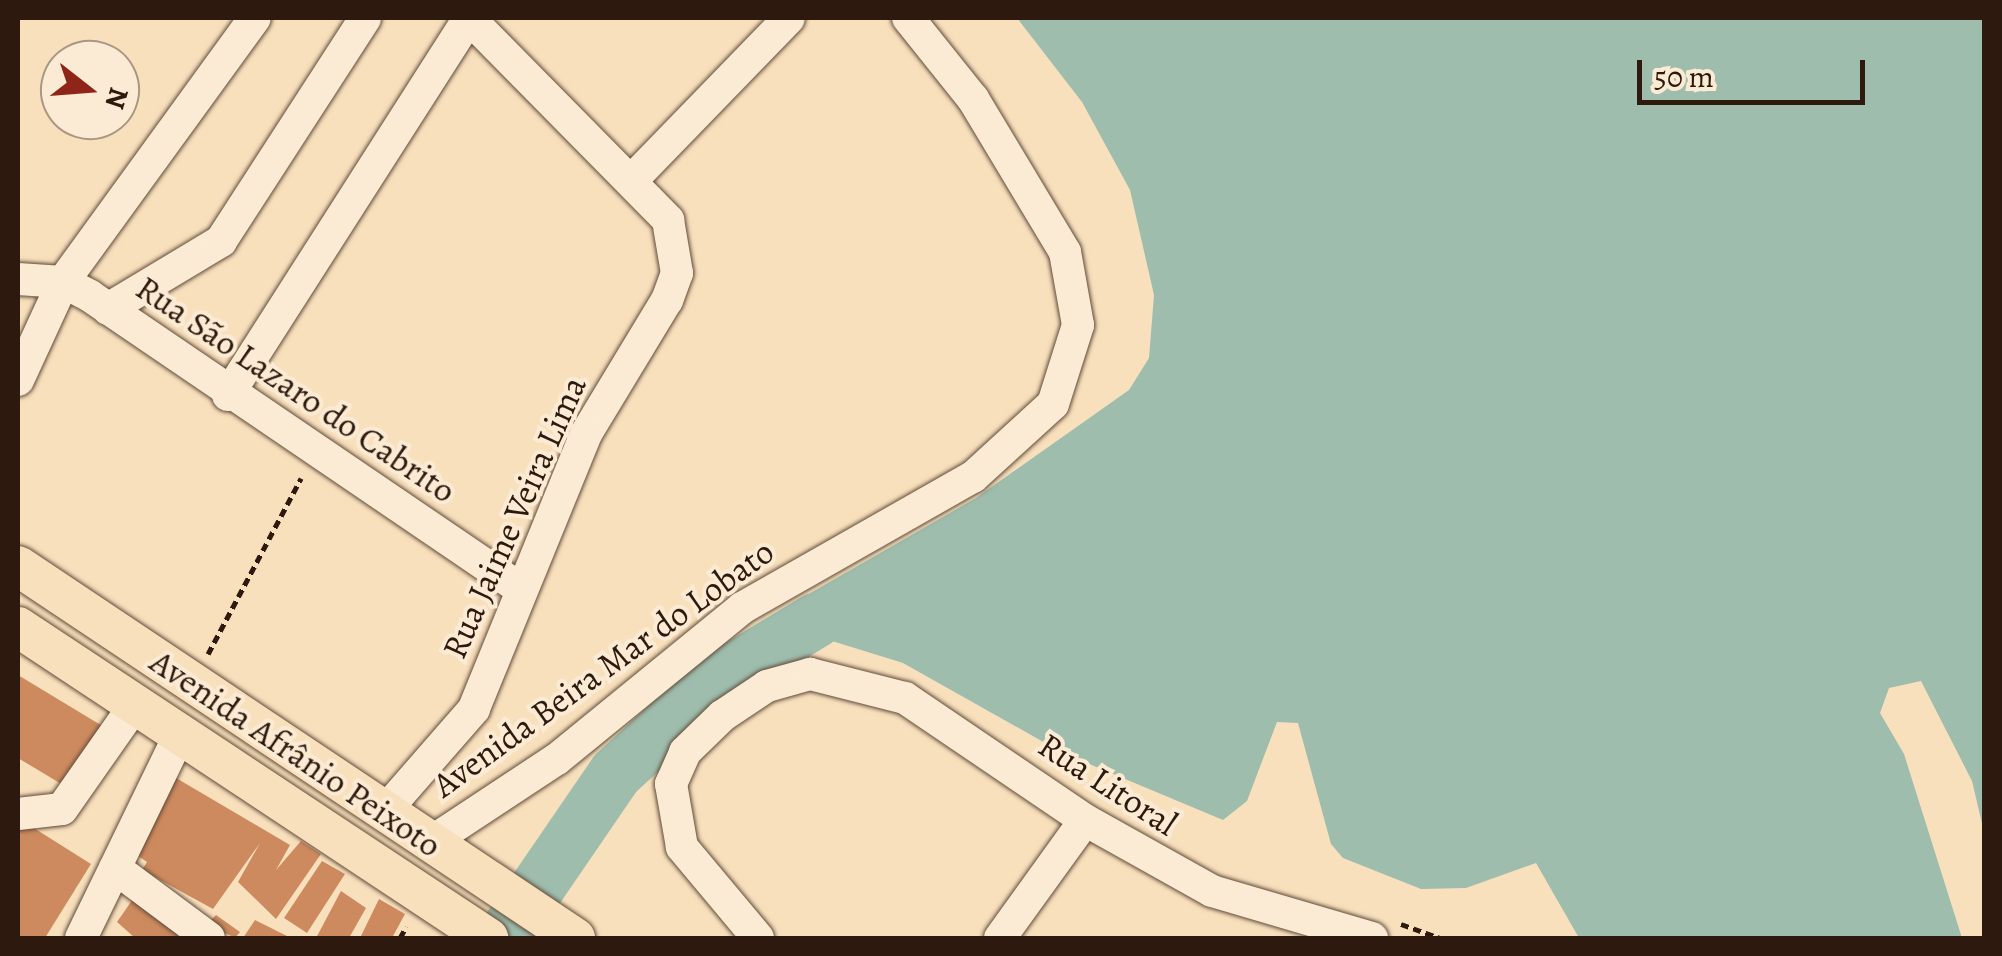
<!DOCTYPE html>
<meta charset="utf-8">
<style>
body{margin:0}
#map{position:relative;width:2002px;height:956px;overflow:hidden;background:#f9e0bd;font-family:Alegreya,serif}
div>[style]{position:absolute}
.water>*{inset:0;background:#9ebdad}
.river>*{height:55px;margin:-27.5px;padding:0 27.5px;transform-origin:27.5px;border-radius:27.5px;background:#9ebdad}
.building>*{inset:0;background:#ce8a5f}
.path>*{height:5px;margin-top:-2.5px;transform-origin:0;background:repeating-linear-gradient(90deg,#2d190d 0 8px,transparent 0 13px)}
.roads{filter:drop-shadow(0 0 2px #604b39) drop-shadow(0 0 2px #604b39)}
.minor>*{height:32px;margin:-16px;padding:0 16px;transform-origin:16px;border-radius:16px;background:#fbebd4}
.major>*{height:40px;margin:-20px;padding:0 20px;transform-origin:20px;border-radius:20px;background:#f9e0bd}
span{translate:-50% -50%;white-space:nowrap;text-align:center;line-height:1.15;-webkit-text-stroke:8px #fbebd4;paint-order:stroke}
.street-label{font-size:35px;color:#2d190d}
.frame{position:absolute;inset:0;border:20px solid #2d190d;pointer-events:none}
.north{position:absolute;left:40px;top:40px;width:100px;height:100px;box-sizing:border-box;background:#fbebd4;border:2px solid #a99784;border-radius:50%;rotate:107deg;font-size:28px;font-weight:700;line-height:40px;text-align:center;color:#2d190d}
.north::after{content:'';display:block;margin:auto;width:35px;height:45px;background:#8f2418;clip-path:polygon(50% 0,100% 100%,50% 72%,0 100%)}
.scale{position:absolute;left:1637px;top:60px;width:228px;height:45px;box-sizing:border-box;border:5px solid #2d190d;border-top:0;padding-left:12px;font-size:30px;line-height:35px;white-space:nowrap;color:#2d190d;-webkit-text-stroke:8px #fbebd4;paint-order:stroke}
</style>
<div id="map">
<div class="water">
<i style="clip-path:polygon(1017px 18px,1984px 18px,1984px 832px,1972px 781px,1921px 681px,1889px 688px,1880px 713px,1904px 754px,1962px 938px,1579px 938px,1536px 863px,1466px 888px,1421px 889px,1343px 858px,1331px 844px,1298px 723px,1277px 722px,1247px 801px,1223px 820px,1063px 753px,903px 663px,832px 641px,800px 599px,976px 498px,1129px 390px,1149px 358px,1154px 295px,1130px 190px,1082px 102px)"></i>
</div>
<div class="river">
<i style="left:502px;top:938px;width:200px;rotate:-55.6deg"></i>
<i style="left:615px;top:773px;width:137px;rotate:-42.6deg"></i>
<i style="left:716px;top:680px;width:116px;rotate:-31.2deg"></i>
</div>
<div class="building">
<i style="clip-path:polygon(18px 675px,109px 730px,73px 791px,18px 758px)"></i>
<i style="clip-path:polygon(171px 775px,290px 845px,276px 870px,301px 841px,321px 854px,276px 919px,238px 882px,260px 843px,213px 909px,142px 870px,147px 862px,131px 851px)"></i>
<i style="clip-path:polygon(18px 818px,91px 864px,45px 938px,18px 938px)"></i>
<i style="clip-path:polygon(322px 861px,345px 874px,307px 933px,284px 918px)"></i>
<i style="clip-path:polygon(341px 891px,366px 908px,349px 938px,316px 938px)"></i>
<i style="clip-path:polygon(135px 896px,187px 925px,176px 938px,135px 938px,117px 922px)"></i>
<i style="clip-path:polygon(379px 899px,405px 914px,392px 938px,360px 938px)"></i>
<i style="clip-path:polygon(216px 915px,240px 932px,235px 938px,207px 924px)"></i>
<i style="clip-path:polygon(255px 920px,291px 938px,243px 938px)"></i>
</div>
<div class="path">
<i style="left:208px;top:654px;width:199px;rotate:-62.1deg"></i>
<i style="left:1401px;top:924px;width:41px;rotate:19.7deg"></i>
<i style="left:400px;top:938px;width:13px;rotate:-61deg"></i>
</div>
<div class="roads">
<div class="minor">
<i style="left:635px;top:177px;width:221px;rotate:-45.9deg"></i>
<i style="left:18px;top:279px;width:45px;rotate:3.8deg"></i>
<i style="left:63px;top:282px;width:30px;rotate:27deg"></i>
<i style="left:90px;top:296px;width:521px;rotate:34.21deg"></i>
<i style="left:108px;top:309px;width:132px;rotate:-31deg"></i>
<i style="left:221px;top:241px;width:265px;rotate:-57.1deg"></i>
<i style="left:18px;top:380px;width:108px;rotate:-65.3deg"></i>
<i style="left:63px;top:282px;width:326px;rotate:-54deg"></i>
<i style="left:228px;top:395px;width:447px;rotate:-57.4deg"></i>
<i style="left:469px;top:18px;width:284px;rotate:45.4deg"></i>
<i style="left:668px;top:220px;width:54px;rotate:80.4deg"></i>
<i style="left:677px;top:273px;width:29px;rotate:110deg"></i>
<i style="left:667px;top:300px;width:157px;rotate:121.2deg"></i>
<i style="left:586px;top:434px;width:297px;rotate:112.2deg"></i>
<i style="left:474px;top:709px;width:137px;rotate:131.1deg"></i>
<i style="left:18px;top:814px;width:44px;rotate:-6.5deg"></i>
<i style="left:62px;top:809px;width:126px;rotate:-55deg"></i>
<i style="left:428px;top:844px;width:154px;rotate:-33.4deg"></i>
<i style="left:557px;top:759px;width:239px;rotate:-39.2deg"></i>
<i style="left:742px;top:608px;width:266px;rotate:-29.6deg"></i>
<i style="left:973px;top:477px;width:108px;rotate:-42.4deg"></i>
<i style="left:1053px;top:404px;width:83px;rotate:-72.4deg"></i>
<i style="left:1078px;top:325px;width:74px;rotate:-100.1deg"></i>
<i style="left:1065px;top:252px;width:179px;rotate:-121deg"></i>
<i style="left:973px;top:99px;width:104px;rotate:-128.7deg"></i>
<i style="left:115px;top:868px;width:117px;rotate:36.7deg"></i>
<i style="left:81px;top:938px;width:225px;rotate:-64.1deg"></i>
<i style="left:758px;top:938px;width:119px;rotate:-129.9deg"></i>
<i style="left:682px;top:847px;width:64px;rotate:-99.9deg"></i>
<i style="left:671px;top:784px;width:35px;rotate:-66deg"></i>
<i style="left:685px;top:752px;width:52px;rotate:-44.2deg"></i>
<i style="left:722px;top:716px;width:54px;rotate:-33.7deg"></i>
<i style="left:767px;top:686px;width:45px;rotate:-15.6deg"></i>
<i style="left:810px;top:674px;width:98px;rotate:14.2deg"></i>
<i style="left:905px;top:698px;width:217px;rotate:34.1deg"></i>
<i style="left:1085px;top:820px;width:145px;rotate:29.2deg"></i>
<i style="left:1212px;top:891px;width:167px;rotate:16.4deg"></i>
<i style="left:1000px;top:938px;width:145px;rotate:-54.2deg"></i>
</div>
<div class="major">
<i style="left:18px;top:566px;width:670px;rotate:33.74deg"></i>
<i style="left:18px;top:627px;width:564px;rotate:33.49deg"></i>
</div>
</div>
<div class="street-label">
<span style="left:296px;top:389px;rotate:34deg">Rua São Lazaro do Cabrito</span>
<span style="left:514px;top:517px;rotate:-66deg">Rua Jaime Veira Lima</span>
<span style="left:603px;top:668px;rotate:-36deg">Avenida Beira Mar do Lobato</span>
<span style="left:296px;top:753px;rotate:34deg">Avenida Afrânio Peixoto</span>
<span style="left:1108px;top:784px;rotate:33deg">Rua Litoral</span>
</div>
<div class="frame"></div>
<div class="north">N</div>
<div class="scale">50 m</div>
</div>
